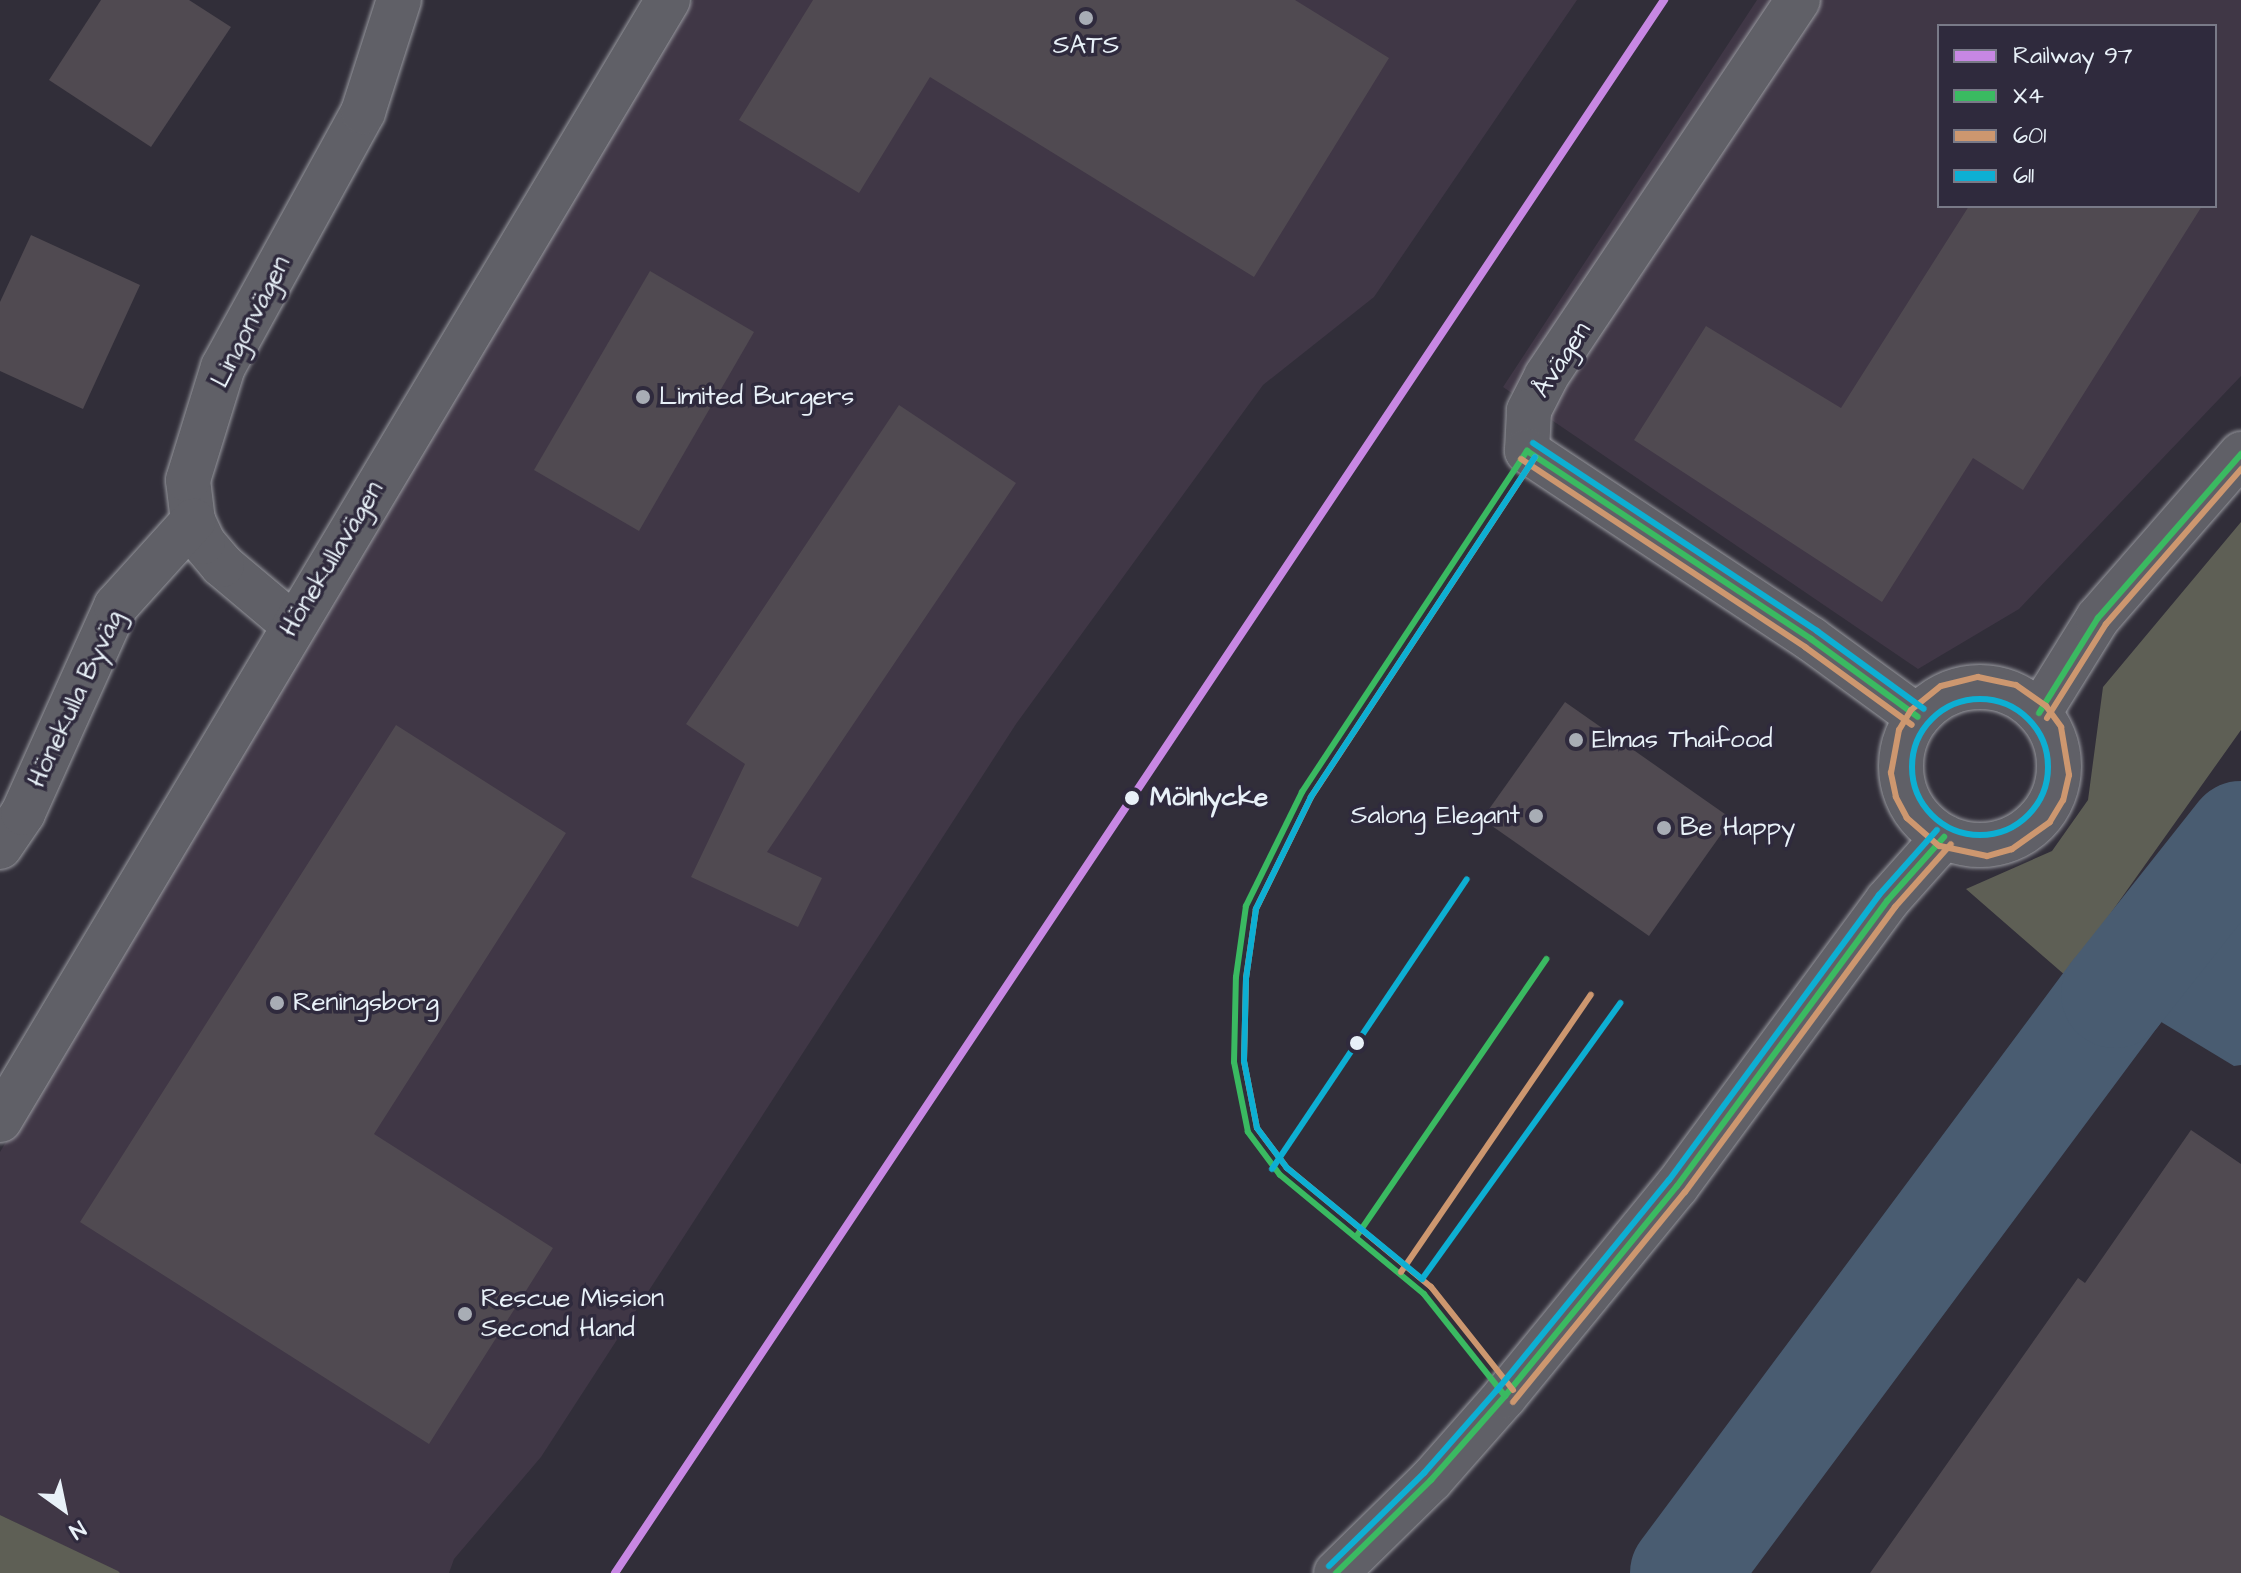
<!DOCTYPE html>
<meta charset="utf-8">
<style>
body{margin:0}
#map{position:relative;width:2241px;height:1573px;overflow:hidden;background:#312e39;font-family:"Architects Daughter",sans-serif}
div>[style]{position:absolute}
.built>*{inset:0;background:#403746}
.green>*{inset:0;background:#5e5f55}
.water>*{inset:0;background:#495c71}
.river>*{height:108px;margin:-54px;padding:0 54px;transform-origin:54px;border-radius:54px;background:#495c71}
.building>*{inset:0;background:#504a51}
.roads{filter:drop-shadow(0 0 2px #98999f) drop-shadow(0 0 2px #98999f)}
.minor>*{height:44px;margin:-22px;padding:0 22px;transform-origin:22px;border-radius:22px;background:#606067}
.tertiary>*{height:44px;margin:-22px;padding:0 22px;transform-origin:22px;border-radius:22px;background:#606067}
.tertiary>.ring{margin:-22px;padding:0;box-sizing:content-box;background:none;border:44px solid #606067;border-radius:50%}
.bus-1>*{height:6px;margin:-3px;padding:0 3px;transform-origin:3px;border-radius:3px;background:#3aba61}
.bus-2>*{height:6px;margin:-3px;padding:0 3px;transform-origin:3px;border-radius:3px;background:#cd976f}
.bus-3>*{height:6px;margin:-3px;padding:0 3px;transform-origin:3px;border-radius:3px;background:#0dafd3}
.bus-3>.ring{margin:-3px;padding:0;box-sizing:content-box;background:none;border:6px solid #0dafd3;border-radius:50%}
.rail-1>*{height:8px;margin:-4px;padding:0 4px;transform-origin:4px;border-radius:4px;background:#c787e3}
.dots>*{width:22px;height:22px;translate:-50% -50%;box-sizing:border-box;border:4px solid #2f2a3d;border-radius:50%}
span{translate:-50% -50%;white-space:nowrap;text-align:center;line-height:1.15;-webkit-text-stroke:7px #2f2a3d;paint-order:stroke}
.poi-label{font-size:26px;color:#e8f1f8}
.left{translate:0 -50%;text-align:left}
.right{translate:-100% -50%;text-align:right}
.street-label{font-size:26px;color:#e8f1f8}
.stop-label{font-size:26px;color:#e8f1f8;font-weight:700}
.legend{position:absolute;left:1937px;top:24px;width:280px;height:184px;box-sizing:border-box;background:#2f2a3d;border:2px solid #797a88;margin:0;padding:10px 14px;list-style:none;font-size:24px;color:#e8f1f8}
.legend li{display:flex;align-items:center;gap:16px;height:40px}
.legend b{width:40px;border:2px solid #797a88}
.north{position:absolute;left:24px;top:1469px;width:80px;height:80px;-webkit-text-stroke:6px #2f2a3d;paint-order:stroke;rotate:147deg;font-size:22px;font-weight:700;line-height:32px;text-align:center;color:#e8f1f8}
.north::after{content:'';display:block;margin:auto;width:28px;height:36px;background:#e8f1f8;clip-path:polygon(50% 0,100% 100%,50% 72%,0 100%)}
</style>
<div id="map">
<div class="built">
<i style="clip-path:polygon(693px 0,1577px 0,1374px 297px,1263px 385px,1016px 724px,541px 1457px,454px 1559px,449px 1573px,120px 1573px,0 1515px,0 1152px,529px 263px)"></i>
<i style="clip-path:polygon(evenodd,1757px 0,2241px 0,2241px 376px,2019px 609px,1918px 669px,1503px 387px,1757px 0,1939px 26px,2215px 26px,2215px 206px,1939px 206px,1939px 26px)"></i>
</div>
<div class="green">
<i style="clip-path:polygon(2241px 522px,2241px 730px,2066px 976px,1966px 889px,2052px 851px,2088px 800px,2103px 687px)"></i>
<i style="clip-path:polygon(0 1515px,118px 1571px,120px 1573px,0 1573px)"></i>
</div>
<div class="water">
<i style="clip-path:polygon(2241px 835px,2241px 1065px,2234px 1066px,2115px 994px)"></i>
</div>
<div class="river">
<i style="left:1684px;top:1573px;width:722px;rotate:-53.34deg"></i>
<i style="left:2115px;top:994px;width:203px;rotate:-51.6deg"></i>
</div>
<div class="building">
<i style="clip-path:polygon(101px 0,189px 0,231px 27px,151px 147px,49px 80px)"></i>
<i style="clip-path:polygon(813px 0,1295px 0,1389px 58px,1254px 277px,930px 77px,859px 193px,739px 120px)"></i>
<i style="clip-path:polygon(1969px 206px,2202px 206px,2023px 490px,1973px 458px,1882px 602px,1634px 440px,1706px 326px,1841px 408px)"></i>
<i style="clip-path:polygon(31px 235px,140px 285px,83px 409px,0 371px,0 302px)"></i>
<i style="clip-path:polygon(650px 271px,754px 332px,639px 531px,534px 470px)"></i>
<i style="clip-path:polygon(899px 405px,1016px 483px,767px 852px,822px 878px,798px 927px,691px 877px,745px 764px,686px 724px)"></i>
<i style="clip-path:polygon(1565px 702px,1732px 819px,1649px 936px,1482px 819px)"></i>
<i style="clip-path:polygon(396px 725px,566px 833px,374px 1134px,553px 1248px,429px 1444px,80px 1222px)"></i>
<i style="clip-path:polygon(2191px 1130px,2241px 1164px,2241px 1573px,1870px 1573px,2078px 1278px,2085px 1283px)"></i>
</div>
<div class="roads">
<div class="minor">
<i style="left:1798px;top:0;width:453px;rotate:123.8deg"></i>
<i style="left:1546px;top:377px;width:38px;rotate:117deg"></i>
<i style="left:1529px;top:411px;width:40px;rotate:92.9deg"></i>
<i style="left:1527px;top:451px;width:341px;rotate:33.5deg"></i>
<i style="left:1811px;top:639px;width:132px;rotate:36.1deg"></i>
<i style="left:292px;top:624px;width:92px;rotate:-139.9deg"></i>
<i style="left:222px;top:565px;width:30px;rotate:-130deg"></i>
<i style="left:203px;top:542px;width:23px;rotate:-115deg"></i>
<i style="left:193px;top:521px;width:41px;rotate:-97deg"></i>
<i style="left:188px;top:480px;width:118px;rotate:-72.8deg"></i>
<i style="left:223px;top:367px;width:291px;rotate:-61.2deg"></i>
<i style="left:363px;top:112px;width:118px;rotate:-72.2deg"></i>
<i style="left:0;top:847px;width:41px;rotate:-55.9deg"></i>
<i style="left:23px;top:813px;width:227px;rotate:-65.8deg"></i>
<i style="left:116px;top:606px;width:115px;rotate:-47.8deg"></i>
</div>
<div class="tertiary">
<i class="ring" style="left:1901px;top:687px;width:114px;height:114px"></i>
<i style="left:2039px;top:713px;width:112px;rotate:-58.2deg"></i>
<i style="left:2098px;top:618px;width:218px;rotate:-48.9deg"></i>
<i style="left:0;top:1120px;width:1304px;rotate:-59.19deg"></i>
<i style="left:1336px;top:1573px;width:133px;rotate:-44.4deg"></i>
<i style="left:1431px;top:1480px;width:112px;rotate:-48.6deg"></i>
<i style="left:1505px;top:1396px;width:271px;rotate:-50.7deg"></i>
<i style="left:1677px;top:1186px;width:354px;rotate:-53.6deg"></i>
<i style="left:1887px;top:901px;width:86px;rotate:-48.3deg"></i>
</div>
</div>
<div class="bus-1">
<i style="left:1527px;top:451px;width:341px;rotate:33.5deg"></i>
<i style="left:1811px;top:639px;width:132px;rotate:36.1deg"></i>
<i style="left:2039px;top:713px;width:112px;rotate:-58.2deg"></i>
<i style="left:2098px;top:618px;width:218px;rotate:-48.9deg"></i>
<i style="left:1356px;top:1237px;width:337px;rotate:-55.6deg"></i>
<i style="left:1505px;top:1396px;width:130px;rotate:-128.5deg"></i>
<i style="left:1424px;top:1294px;width:187px;rotate:-140.4deg"></i>
<i style="left:1280px;top:1175px;width:54px;rotate:-126.7deg"></i>
<i style="left:1248px;top:1132px;width:71px;rotate:-101.3deg"></i>
<i style="left:1234px;top:1062px;width:85px;rotate:-88.7deg"></i>
<i style="left:1236px;top:977px;width:72px;rotate:-82deg"></i>
<i style="left:1246px;top:906px;width:127px;rotate:-63.8deg"></i>
<i style="left:1302px;top:792px;width:409px;rotate:-56.6deg"></i>
<i style="left:1336px;top:1573px;width:133px;rotate:-44.4deg"></i>
<i style="left:1431px;top:1480px;width:112px;rotate:-48.6deg"></i>
<i style="left:1505px;top:1396px;width:271px;rotate:-50.7deg"></i>
<i style="left:1677px;top:1186px;width:354px;rotate:-53.6deg"></i>
<i style="left:1887px;top:901px;width:86px;rotate:-48.3deg"></i>
</div>
<div class="bus-2">
<i style="left:1521px;top:459px;width:341px;rotate:33.5deg"></i>
<i style="left:1805px;top:647px;width:132px;rotate:36.1deg"></i>
<i style="left:2047px;top:718px;width:111px;rotate:-57.9deg"></i>
<i style="left:2106px;top:624px;width:206px;rotate:-48.9deg"></i>
<i style="left:1939px;top:846px;width:43px;rotate:-138.8deg"></i>
<i style="left:1907px;top:818px;width:24px;rotate:-118deg"></i>
<i style="left:1896px;top:797px;width:25px;rotate:-102deg"></i>
<i style="left:1891px;top:773px;width:44px;rotate:-79.5deg"></i>
<i style="left:1899px;top:730px;width:23px;rotate:-59deg"></i>
<i style="left:1911px;top:710px;width:38px;rotate:-39deg"></i>
<i style="left:1941px;top:686px;width:38px;rotate:-14deg"></i>
<i style="left:1978px;top:677px;width:39px;rotate:12deg"></i>
<i style="left:2016px;top:685px;width:37px;rotate:35deg"></i>
<i style="left:2046px;top:706px;width:26px;rotate:54deg"></i>
<i style="left:2061px;top:727px;width:49px;rotate:80.5deg"></i>
<i style="left:2069px;top:775px;width:26px;rotate:103deg"></i>
<i style="left:2063px;top:800px;width:26px;rotate:121deg"></i>
<i style="left:2050px;top:822px;width:47px;rotate:144.6deg"></i>
<i style="left:2012px;top:849px;width:26px;rotate:164deg"></i>
<i style="left:1987px;top:856px;width:48px;rotate:-168deg"></i>
<i style="left:1401px;top:1272px;width:336px;rotate:-55.6deg"></i>
<i style="left:1513px;top:1390px;width:132px;rotate:-128.5deg"></i>
<i style="left:1431px;top:1287px;width:187px;rotate:-140.4deg"></i>
<i style="left:1287px;top:1168px;width:50px;rotate:-126.9deg"></i>
<i style="left:1257px;top:1128px;width:68px;rotate:-101deg"></i>
<i style="left:1244px;top:1061px;width:83px;rotate:-88.6deg"></i>
<i style="left:1246px;top:978px;width:70px;rotate:-81.8deg"></i>
<i style="left:1256px;top:909px;width:125px;rotate:-63.8deg"></i>
<i style="left:1311px;top:797px;width:407px;rotate:-56.6deg"></i>
<i style="left:1513px;top:1402px;width:271px;rotate:-50.7deg"></i>
<i style="left:1685px;top:1192px;width:354px;rotate:-53.6deg"></i>
<i style="left:1895px;top:907px;width:84px;rotate:-48.4deg"></i>
</div>
<div class="bus-3">
<i style="left:1533px;top:443px;width:341px;rotate:33.5deg"></i>
<i style="left:1817px;top:631px;width:132px;rotate:36.1deg"></i>
<i style="left:1535px;top:457px;width:407px;rotate:123.4deg"></i>
<i style="left:1311px;top:797px;width:125px;rotate:116.2deg"></i>
<i style="left:1256px;top:909px;width:70px;rotate:98.2deg"></i>
<i style="left:1246px;top:978px;width:83px;rotate:91.4deg"></i>
<i style="left:1244px;top:1061px;width:68px;rotate:79deg"></i>
<i style="left:1257px;top:1128px;width:50px;rotate:53.1deg"></i>
<i style="left:1287px;top:1168px;width:175px;rotate:39.4deg"></i>
<i style="left:1422px;top:1279px;width:340px;rotate:-54.3deg"></i>
<i class="ring" style="left:1912px;top:699px;width:130px;height:130px"></i>
<i style="left:1272px;top:1169px;width:349px;rotate:-56.1deg"></i>
<i style="left:1329px;top:1566px;width:133px;rotate:-44.4deg"></i>
<i style="left:1424px;top:1473px;width:111px;rotate:-48.7deg"></i>
<i style="left:1497px;top:1390px;width:271px;rotate:-50.7deg"></i>
<i style="left:1669px;top:1180px;width:354px;rotate:-53.6deg"></i>
<i style="left:1879px;top:895px;width:87px;rotate:-48.3deg"></i>
</div>
<div class="rail-1">
<i style="left:615px;top:1573px;width:1891px;rotate:-56.3deg"></i>
</div>
<div class="dots">
<i style="left:1086px;top:18px;background:#a8adb5"></i>
<i style="left:643px;top:397px;background:#a8adb5"></i>
<i style="left:1576px;top:740px;background:#a8adb5"></i>
<i style="left:1132px;top:798px;background:#e8f1f8"></i>
<i style="left:1536px;top:816px;background:#a8adb5"></i>
<i style="left:1664px;top:828px;background:#a8adb5"></i>
<i style="left:277px;top:1003px;background:#a8adb5"></i>
<i style="left:1357px;top:1043px;background:#e8f1f8"></i>
<i style="left:465px;top:1314px;background:#a8adb5"></i>
</div>
<div class="poi-label">
<span style="left:1086px;top:46px">SATS</span>
<span class="left" style="left:659px;top:397px">Limited Burgers</span>
<span class="left" style="left:1592px;top:740px">Elmas Thaifood</span>
<span class="right" style="left:1520px;top:816px">Salong Elegant</span>
<span class="left" style="left:1680px;top:828px">Be Happy</span>
<span class="left" style="left:293px;top:1003px">Reningsborg</span>
<span class="left" style="left:481px;top:1314px">Rescue Mission<br>Second Hand</span>
</div>
<div class="street-label">
<span style="left:251px;top:322px;rotate:-63deg">Lingonvägen</span>
<span style="left:1562px;top:360px;rotate:-57deg">Åvägen</span>
<span style="left:332px;top:559px;rotate:-59deg">Hönekullavägen</span>
<span style="left:76px;top:699px;rotate:-65deg">Hönekulla Byväg</span>
</div>
<div class="stop-label">
<span class="left" style="left:1150px;top:798px">Mölnlycke</span>
</div>
<ul class="legend">
<li><b style="height:10px;background:#c787e3"></b>Railway 97</li>
<li><b style="height:10px;background:#3aba61"></b>X4</li>
<li><b style="height:10px;background:#cd976f"></b>601</li>
<li><b style="height:10px;background:#0dafd3"></b>611</li>
</ul>
<div class="north">N</div>
</div>
